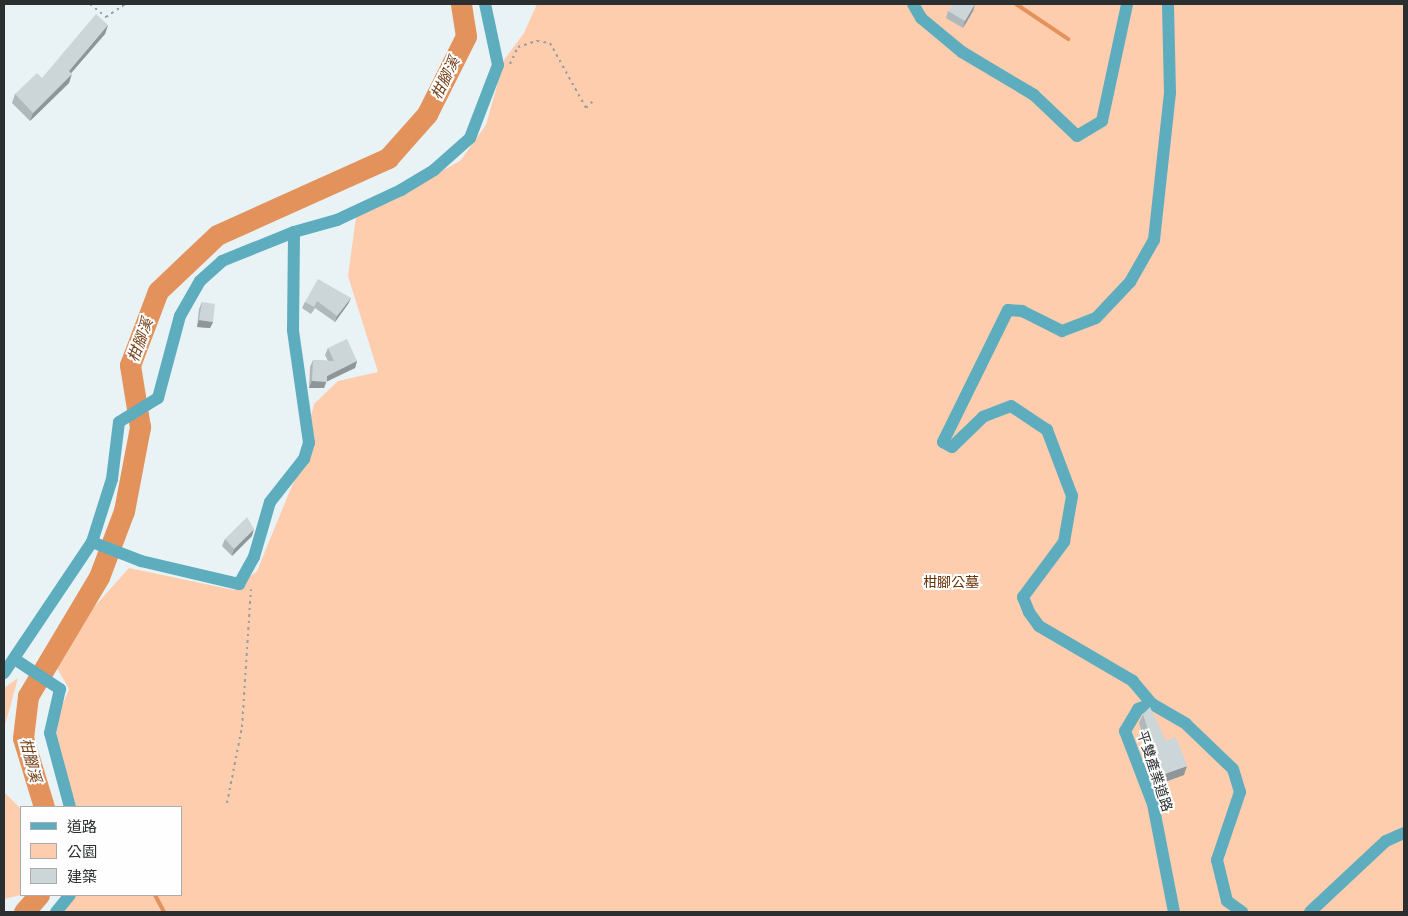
<!DOCTYPE html>
<meta charset="utf-8">
<style>
body{margin:0}
#map{position:relative;width:1408px;height:916px;overflow:hidden;background:#e9f3f6;font-family:"Golos Text","Noto Sans TC",sans-serif}
div>[style]{position:absolute}
.green>*{inset:0;background:#fecdae}
.stream>*{height:4px;margin:-2px;padding:0 2px;transform-origin:2px;border-radius:2px;background:#e3925b}
.river>*{height:21px;margin:-10.5px;padding:0 10.5px;transform-origin:10.5px;border-radius:10.5px;background:#e3925b}
.path>*{height:2px;margin-top:-1px;transform-origin:0;background:repeating-linear-gradient(90deg,#979ea0 0 2.5px,transparent 0 6.5px)}
.minor>*{height:12px;margin:-6px;padding:0 6px;transform-origin:6px;border-radius:6px;background:#5eadbf}
.wall>*{inset:0;background:#afb8bb}
.shaded-wall>*{inset:0;background:#8f9698}
.building>*{inset:0;background:#ccd6d9}
span{translate:-50% -50%;white-space:nowrap;text-align:center;line-height:1.15;-webkit-text-stroke:4px #fefefe;paint-order:stroke}
.park-label{font-size:14px;color:#653205}
.street-label{font-size:14px;color:#2c2f30}
.water-label{font-size:15px;color:#733e16;font-style:italic}
.frame{position:absolute;inset:0;border:5px solid #2c2f30;pointer-events:none}
.legend{position:absolute;left:20px;top:806px;width:162px;height:90px;box-sizing:border-box;background:#fefefe;border:1px solid #aaabac;margin:0;padding:6px 9px;list-style:none;font-size:15px;color:#2c2f30}
.legend li{display:flex;align-items:center;gap:10px;height:25px}
.legend b{width:25px;border:1px solid #aaabac}
</style>
<div id="map">
<div class="green">
<i style="clip-path:polygon(537px 4px,1404px 4px,1404px 912px,63px 912px,74px 895px,181px 895px,181px 807px,75px 807px,56px 738px,59px 713px,69px 689px,50px 656px,129px 568px,234px 590px,257px 571px,298px 471px,314px 404px,338px 381px,378px 372px,348px 276px,356px 217px,460px 161px,486px 125px,504px 60px,524px 33px)"></i>
<i style="clip-path:polygon(18px 678px,9px 711px,4px 728px,4px 688px)"></i>
<i style="clip-path:polygon(4px 792px,21px 809px,21px 895px,4px 899px)"></i>
</div>
<div class="stream">
<i style="left:1016px;top:4px;width:63px;rotate:33.9deg"></i>
<i style="left:155px;top:895px;width:19px;rotate:62deg"></i>
</div>
<div class="river">
<i style="left:44px;top:807px;width:72px;rotate:-106.9deg"></i>
<i style="left:23px;top:738px;width:42px;rotate:-83.2deg"></i>
<i style="left:28px;top:696px;width:139px;rotate:-59.2deg"></i>
<i style="left:99px;top:577px;width:71px;rotate:-69.3deg"></i>
<i style="left:124px;top:511px;width:86px;rotate:-79.2deg"></i>
<i style="left:140px;top:427px;width:63px;rotate:-99.2deg"></i>
<i style="left:130px;top:365px;width:79px;rotate:-69.3deg"></i>
<i style="left:158px;top:291px;width:81px;rotate:-43.5deg"></i>
<i style="left:217px;top:235px;width:188px;rotate:-24.2deg"></i>
<i style="left:388px;top:158px;width:59px;rotate:-48.4deg"></i>
<i style="left:427px;top:114px;width:87px;rotate:-63.4deg"></i>
<i style="left:466px;top:36px;width:32px;rotate:-99deg"></i>
<i style="left:24px;top:912px;width:23px;rotate:-49deg"></i>
</div>
<div class="path">
<i style="left:90px;top:4px;width:21px;rotate:39deg"></i>
<i style="left:106px;top:17px;width:23px;rotate:-34deg"></i>
<i style="left:932px;top:4px;width:1px"></i>
<i style="left:510px;top:64px;width:19px;rotate:-65deg"></i>
<i style="left:518px;top:47px;width:20px;rotate:-18deg"></i>
<i style="left:537px;top:41px;width:13px;rotate:9deg"></i>
<i style="left:550px;top:43px;width:74px;rotate:61deg"></i>
<i style="left:586px;top:108px;width:11px;rotate:-45deg"></i>
<i style="left:227px;top:803px;width:77px;rotate:-78.8deg"></i>
<i style="left:242px;top:727px;width:138px;rotate:-86.3deg"></i>
</div>
<div class="minor">
<i style="left:913px;top:4px;width:16px;rotate:60deg"></i>
<i style="left:921px;top:18px;width:53px;rotate:39.7deg"></i>
<i style="left:962px;top:52px;width:84px;rotate:30.8deg"></i>
<i style="left:1034px;top:95px;width:59px;rotate:43.6deg"></i>
<i style="left:1077px;top:136px;width:29px;rotate:-31deg"></i>
<i style="left:1102px;top:121px;width:120px;rotate:-77.9deg"></i>
<i style="left:92px;top:542px;width:53px;rotate:21.2deg"></i>
<i style="left:141px;top:561px;width:101px;rotate:13.2deg"></i>
<i style="left:239px;top:584px;width:31px;rotate:-61deg"></i>
<i style="left:254px;top:557px;width:57px;rotate:-73.8deg"></i>
<i style="left:270px;top:502px;width:55px;rotate:-51.7deg"></i>
<i style="left:304px;top:459px;width:17px;rotate:-73deg"></i>
<i style="left:309px;top:443px;width:114px;rotate:-98.1deg"></i>
<i style="left:293px;top:330px;width:98px;rotate:-89.4deg"></i>
<i style="left:16px;top:660px;width:53px;rotate:33.4deg"></i>
<i style="left:60px;top:689px;width:45px;rotate:102.8deg"></i>
<i style="left:50px;top:733px;width:77px;rotate:74.9deg"></i>
<i style="left:4px;top:673px;width:158px;rotate:-56.1deg"></i>
<i style="left:92px;top:542px;width:66px;rotate:-72.4deg"></i>
<i style="left:112px;top:479px;width:57px;rotate:-83deg"></i>
<i style="left:119px;top:422px;width:46px;rotate:-31.6deg"></i>
<i style="left:158px;top:398px;width:85px;rotate:-75deg"></i>
<i style="left:180px;top:316px;width:40px;rotate:-60.3deg"></i>
<i style="left:200px;top:281px;width:30px;rotate:-42deg"></i>
<i style="left:222px;top:261px;width:78px;rotate:-21.9deg"></i>
<i style="left:294px;top:232px;width:45px;rotate:-15.6deg"></i>
<i style="left:337px;top:220px;width:71px;rotate:-25.1deg"></i>
<i style="left:401px;top:190px;width:39px;rotate:-31deg"></i>
<i style="left:434px;top:170px;width:48px;rotate:-41.6deg"></i>
<i style="left:470px;top:138px;width:78px;rotate:-69deg"></i>
<i style="left:498px;top:65px;width:62px;rotate:-102deg"></i>
<i style="left:1152px;top:704px;width:30px;rotate:-130deg"></i>
<i style="left:1133px;top:681px;width:109px;rotate:-149.7deg"></i>
<i style="left:1039px;top:626px;width:17px;rotate:-126deg"></i>
<i style="left:1029px;top:612px;width:16px;rotate:-112deg"></i>
<i style="left:1023px;top:597px;width:69px;rotate:-53.3deg"></i>
<i style="left:1064px;top:542px;width:47px;rotate:-80.1deg"></i>
<i style="left:1072px;top:496px;width:71px;rotate:-110.7deg"></i>
<i style="left:1047px;top:430px;width:43px;rotate:-146.3deg"></i>
<i style="left:1011px;top:406px;width:30px;rotate:159deg"></i>
<i style="left:983px;top:417px;width:43px;rotate:135.9deg"></i>
<i style="left:952px;top:447px;width:10px;rotate:-151deg"></i>
<i style="left:943px;top:442px;width:147px;rotate:-63.8deg"></i>
<i style="left:1008px;top:310px;width:14px;rotate:4deg"></i>
<i style="left:1022px;top:311px;width:45px;rotate:26.6deg"></i>
<i style="left:1062px;top:331px;width:36px;rotate:-21deg"></i>
<i style="left:1096px;top:318px;width:50px;rotate:-46.6deg"></i>
<i style="left:1130px;top:282px;width:48px;rotate:-60.3deg"></i>
<i style="left:1154px;top:240px;width:148px;rotate:-83.8deg"></i>
<i style="left:1170px;top:93px;width:89px;rotate:-91.3deg"></i>
<i style="left:56px;top:912px;width:22px;rotate:-51deg"></i>
<i style="left:1174px;top:912px;width:110px;rotate:-101deg"></i>
<i style="left:1153px;top:804px;width:78px;rotate:-111deg"></i>
<i style="left:1125px;top:731px;width:26px;rotate:-59deg"></i>
<i style="left:1138px;top:709px;width:15px;rotate:-20deg"></i>
<i style="left:1152px;top:704px;width:39px;rotate:30deg"></i>
<i style="left:1186px;top:724px;width:65px;rotate:43.8deg"></i>
<i style="left:1233px;top:769px;width:24px;rotate:73deg"></i>
<i style="left:1240px;top:792px;width:72px;rotate:108.7deg"></i>
<i style="left:1217px;top:860px;width:42px;rotate:76.3deg"></i>
<i style="left:1227px;top:901px;width:19px;rotate:36deg"></i>
<i style="left:1310px;top:912px;width:104px;rotate:-43.1deg"></i>
<i style="left:1386px;top:841px;width:20px;rotate:-24deg"></i>
</div>
<div class="wall">
<i style="clip-path:polygon(975px 4px,973px 11px,963px 28px,946px 18px,948px 11px)"></i>
<i style="clip-path:polygon(108px 25px,105px 34px,71px 73px,69px 83px,30px 121px,12px 103px,15px 94px,42px 78px)"></i>
<i style="clip-path:polygon(351px 298px,348px 304px,335px 322px,315px 308px,311px 314px,302px 308px,305px 302px)"></i>
<i style="clip-path:polygon(202px 302px,213px 322px,210px 328px,197px 327px,199px 309px)"></i>
<i style="clip-path:polygon(328px 348px,357px 361px,355px 368px,327px 381px,324px 388px,309px 388px,310px 367px,313px 360px,328px 361px,325px 355px)"></i>
<i style="clip-path:polygon(252px 536px,232px 556px,222px 546px,225px 539px)"></i>
<i style="clip-path:polygon(1143px 714px,1166px 741px,1184px 775px,1159px 784px,1139px 723px)"></i>
</div>
<div class="shaded-wall">
<i style="clip-path:polygon(975px 4px,973px 11px,963px 28px,965px 21px)"></i>
<i style="clip-path:polygon(108px 25px,105px 34px,66px 79px,69px 71px)"></i>
<i style="clip-path:polygon(72px 74px,69px 83px,30px 121px,33px 113px)"></i>
<i style="clip-path:polygon(351px 298px,348px 304px,335px 322px,337px 316px)"></i>
<i style="clip-path:polygon(199px 320px,213px 322px,210px 328px,197px 327px)"></i>
<i style="clip-path:polygon(357px 361px,355px 368px,326px 382px,324px 388px,309px 388px,312px 381px,327px 376px)"></i>
<i style="clip-path:polygon(254px 529px,252px 536px,232px 556px,234px 549px)"></i>
<i style="clip-path:polygon(1187px 766px,1184px 775px,1159px 784px,1162px 775px)"></i>
</div>
<div class="building">
<i style="clip-path:polygon(953px 4px,975px 4px,965px 21px,948px 11px)"></i>
<i style="clip-path:polygon(96px 14px,108px 25px,69px 71px,72px 74px,33px 113px,15px 94px,37px 73px,42px 78px)"></i>
<i style="clip-path:polygon(318px 279px,351px 298px,337px 316px,317px 301px,314px 307px,305px 302px)"></i>
<i style="clip-path:polygon(202px 302px,215px 304px,213px 322px,199px 320px)"></i>
<i style="clip-path:polygon(347px 339px,357px 361px,327px 376px,327px 382px,312px 381px,313px 360px,334px 361px,328px 348px)"></i>
<i style="clip-path:polygon(247px 517px,254px 529px,234px 549px,225px 539px)"></i>
<i style="clip-path:polygon(1150px 707px,1166px 741px,1176px 737px,1187px 766px,1162px 775px,1143px 714px)"></i>
</div>
<div class="park-label">
<span style="left:951px;top:582px">柑腳公墓</span>
</div>
<div class="street-label">
<span style="left:1155px;top:771px;rotate:72deg">平雙產業道路</span>
</div>
<div class="water-label">
<span style="left:445px;top:78px;rotate:-64deg">柑腳溪</span>
<span style="left:140px;top:340px;rotate:-70deg">柑腳溪</span>
<span style="left:31px;top:760px;rotate:76deg">柑腳溪</span>
</div>
<div class="frame"></div>
<ul class="legend">
<li><b style="height:6px;background:#5eadbf"></b>道路</li>
<li><b style="height:14px;background:#fecdae"></b>公園</li>
<li><b style="height:14px;background:#ccd6d9"></b>建築</li>
</ul>
</div>
